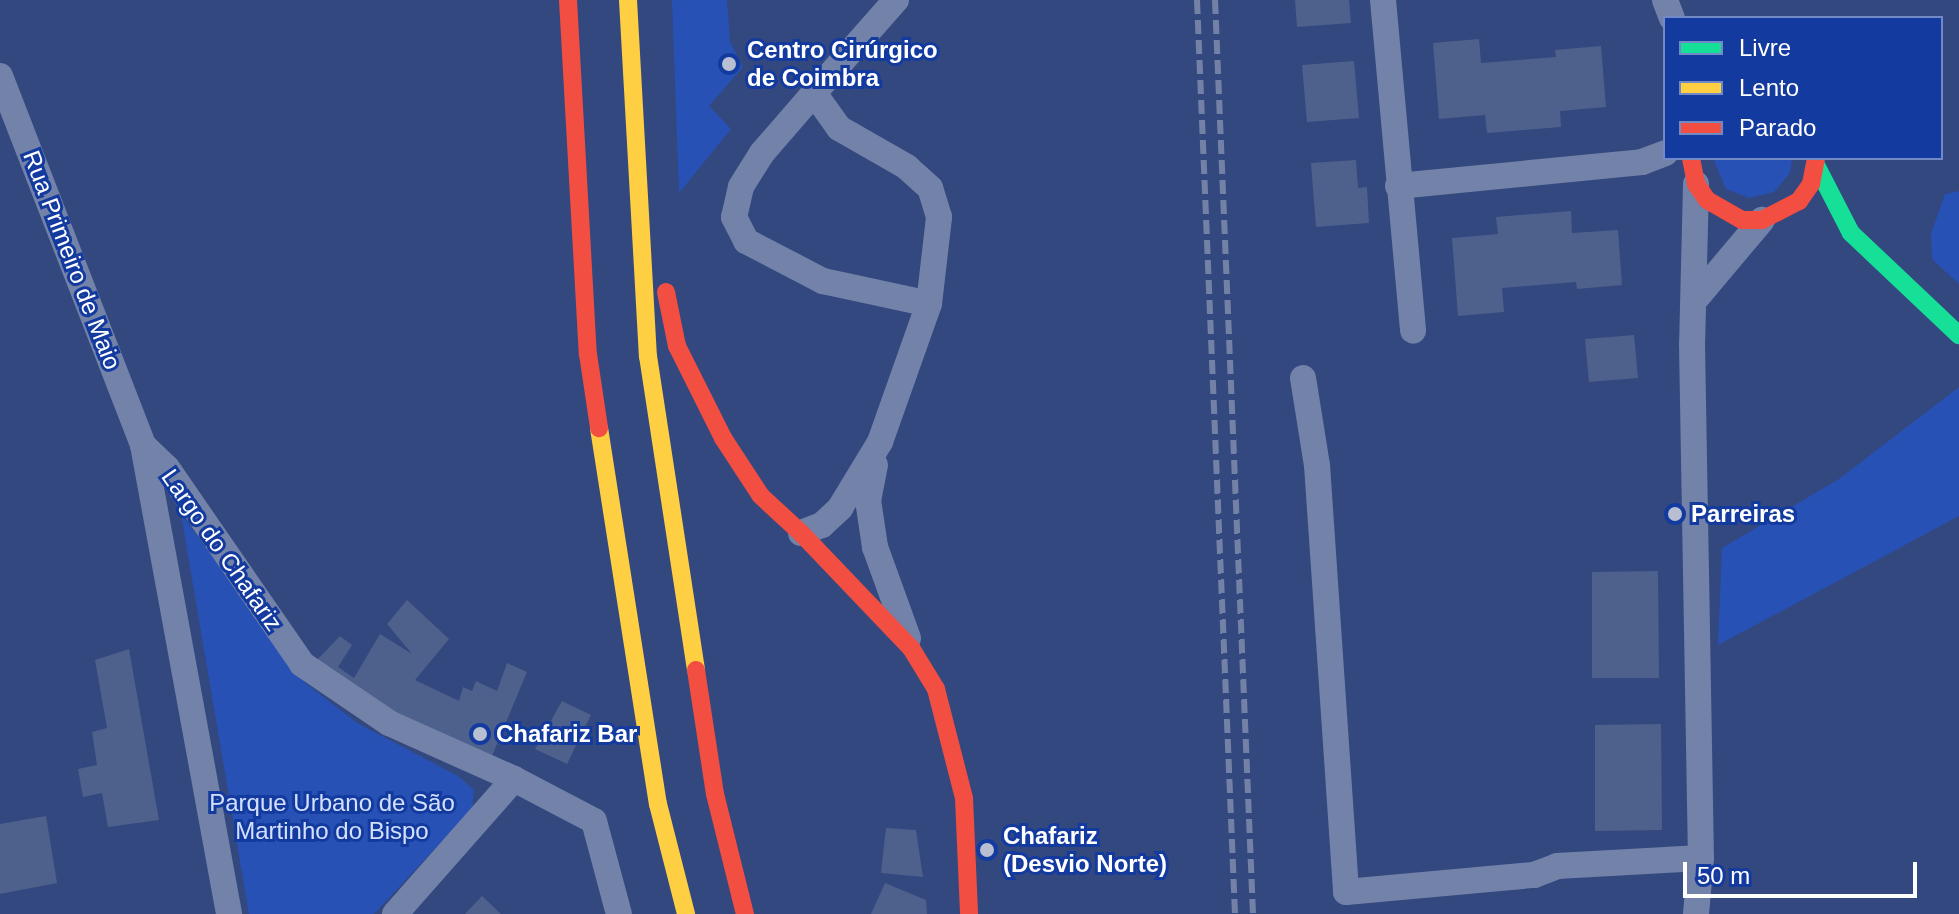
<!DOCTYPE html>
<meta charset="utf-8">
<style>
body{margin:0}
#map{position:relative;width:1959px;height:914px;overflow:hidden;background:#33487f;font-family:Helvetica,sans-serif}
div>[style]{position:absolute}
.green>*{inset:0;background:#2851b5}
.building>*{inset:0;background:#4e608c}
.street>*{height:26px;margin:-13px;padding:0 13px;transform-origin:13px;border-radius:13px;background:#7382a8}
.fast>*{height:18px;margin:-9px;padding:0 9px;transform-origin:9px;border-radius:9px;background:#16e098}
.slow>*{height:18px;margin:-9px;padding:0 9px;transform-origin:9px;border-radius:9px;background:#ffcf43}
.jam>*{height:18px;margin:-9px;padding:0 9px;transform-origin:9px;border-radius:9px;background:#f24e42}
.rail>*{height:6px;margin-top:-3px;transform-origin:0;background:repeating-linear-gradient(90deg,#7381a7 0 14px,transparent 0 20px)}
.dots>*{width:22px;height:22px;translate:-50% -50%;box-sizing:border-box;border:4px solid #133a9f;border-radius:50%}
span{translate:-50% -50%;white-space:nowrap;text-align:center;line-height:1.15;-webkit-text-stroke:6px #133a9f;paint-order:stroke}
.poi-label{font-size:24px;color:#fff;font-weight:700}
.left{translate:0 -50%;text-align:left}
.street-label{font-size:24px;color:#fff}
.park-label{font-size:24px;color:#d3e0fe}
.legend{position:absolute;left:1663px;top:16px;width:280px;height:144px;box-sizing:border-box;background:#133a9f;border:2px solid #7189c5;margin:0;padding:10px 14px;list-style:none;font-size:24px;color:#fff}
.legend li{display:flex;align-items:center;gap:16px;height:40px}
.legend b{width:40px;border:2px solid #7189c5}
.scale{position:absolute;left:1683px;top:862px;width:234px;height:36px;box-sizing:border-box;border:4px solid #fff;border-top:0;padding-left:10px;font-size:24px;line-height:28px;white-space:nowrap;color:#fff;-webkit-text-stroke:6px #133a9f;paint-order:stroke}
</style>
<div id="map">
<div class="green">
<i style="clip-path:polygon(672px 0,727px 0,730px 42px,743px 67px,709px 106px,731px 129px,679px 193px)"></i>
<i style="clip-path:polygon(1713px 158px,1792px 158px,1792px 159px,1790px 173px,1774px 192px,1749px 198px,1726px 189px)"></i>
<i style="clip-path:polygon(1959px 191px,1959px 284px,1932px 259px,1931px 234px,1945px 194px)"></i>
<i style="clip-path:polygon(1959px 387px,1959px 516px,1718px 645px,1722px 548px,1839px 479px)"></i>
<i style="clip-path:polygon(181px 514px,304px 682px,357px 723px,458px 776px,474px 790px,472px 809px,374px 914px,249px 914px)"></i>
</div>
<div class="building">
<i style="clip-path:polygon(1295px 0,1349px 0,1351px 23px,1297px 27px)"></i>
<i style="clip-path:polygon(1479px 39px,1481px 63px,1556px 57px,1555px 50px,1601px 46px,1606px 107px,1560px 111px,1561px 127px,1487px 133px,1485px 115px,1439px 119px,1433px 43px)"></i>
<i style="clip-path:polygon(1354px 61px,1359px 118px,1307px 122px,1302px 65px)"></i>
<i style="clip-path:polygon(1356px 160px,1358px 188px,1367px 187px,1369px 223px,1316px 227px,1311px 163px)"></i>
<i style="clip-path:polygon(1571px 211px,1572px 233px,1618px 230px,1622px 285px,1577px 289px,1576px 282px,1502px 288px,1504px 312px,1458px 316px,1452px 238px,1498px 234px,1496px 217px)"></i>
<i style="clip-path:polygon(1634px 335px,1638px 378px,1589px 382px,1585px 339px)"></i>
<i style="clip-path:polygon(1658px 571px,1659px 678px,1592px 678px,1592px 572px)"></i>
<i style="clip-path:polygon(407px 600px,449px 639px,415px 680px,459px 701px,463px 687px,472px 691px,476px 681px,497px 691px,507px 663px,527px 672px,492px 756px,382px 706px,315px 662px,340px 636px,352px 645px,338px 667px,354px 678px,380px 634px,412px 654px,387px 624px)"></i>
<i style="clip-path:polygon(129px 649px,159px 820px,108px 827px,102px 793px,83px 797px,78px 769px,97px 765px,92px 732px,107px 728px,95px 660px)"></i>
<i style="clip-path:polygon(562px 701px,591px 715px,567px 764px,535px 749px)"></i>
<i style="clip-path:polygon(1661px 724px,1662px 830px,1595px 831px,1595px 725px)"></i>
<i style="clip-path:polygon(46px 816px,57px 883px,0 894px,0 824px)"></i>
<i style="clip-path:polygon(886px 828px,916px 830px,923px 877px,881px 873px)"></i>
<i style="clip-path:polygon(885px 883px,926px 900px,927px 914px,871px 914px)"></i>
<i style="clip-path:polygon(482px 896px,501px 914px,465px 914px)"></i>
</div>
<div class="street">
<i style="left:1383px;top:0;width:332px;rotate:84.8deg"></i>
<i style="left:1665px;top:0;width:19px;rotate:69deg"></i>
<i style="left:0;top:76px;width:396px;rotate:68.8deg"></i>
<i style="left:143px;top:445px;width:477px;rotate:79.6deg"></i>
<i style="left:814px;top:93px;width:79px;rotate:130.9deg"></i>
<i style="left:762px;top:153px;width:40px;rotate:122deg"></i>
<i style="left:741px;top:187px;width:31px;rotate:103deg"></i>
<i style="left:734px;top:217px;width:27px;rotate:63deg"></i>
<i style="left:746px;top:241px;width:87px;rotate:27.5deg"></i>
<i style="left:823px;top:281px;width:108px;rotate:12.2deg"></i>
<i style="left:1696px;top:184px;width:160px;rotate:91.4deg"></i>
<i style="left:1692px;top:344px;width:514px;rotate:89deg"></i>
<i style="left:1701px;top:858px;width:56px;rotate:95.1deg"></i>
<i style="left:1398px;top:186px;width:245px;rotate:-5.6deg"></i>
<i style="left:1642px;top:162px;width:25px;rotate:-21deg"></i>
<i style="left:1694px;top:301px;width:106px;rotate:-50deg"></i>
<i style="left:1303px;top:378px;width:88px;rotate:80.9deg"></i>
<i style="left:1317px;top:465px;width:428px;rotate:86.1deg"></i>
<i style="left:1346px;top:892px;width:189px;rotate:-5.2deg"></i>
<i style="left:1534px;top:875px;width:25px;rotate:-21deg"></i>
<i style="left:1557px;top:866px;width:144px;rotate:-3.2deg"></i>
<i style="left:143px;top:445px;width:33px;rotate:44deg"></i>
<i style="left:167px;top:468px;width:238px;rotate:55.4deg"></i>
<i style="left:302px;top:664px;width:105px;rotate:34.1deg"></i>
<i style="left:389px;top:723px;width:137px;rotate:24.1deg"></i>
<i style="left:514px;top:779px;width:180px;rotate:131.4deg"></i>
<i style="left:875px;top:465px;width:36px;rotate:101deg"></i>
<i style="left:868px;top:500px;width:48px;rotate:81.5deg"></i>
<i style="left:875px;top:547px;width:97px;rotate:70.1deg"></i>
<i style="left:801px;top:533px;width:22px;rotate:-21deg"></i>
<i style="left:822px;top:525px;width:25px;rotate:-43deg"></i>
<i style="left:840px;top:508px;width:77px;rotate:-58.8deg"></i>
<i style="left:880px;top:442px;width:146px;rotate:-70.5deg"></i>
<i style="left:929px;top:304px;width:88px;rotate:-83.4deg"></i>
<i style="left:939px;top:217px;width:30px;rotate:-107deg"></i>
<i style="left:930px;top:188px;width:31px;rotate:-138deg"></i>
<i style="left:907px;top:167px;width:78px;rotate:-150.2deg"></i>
<i style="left:839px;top:128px;width:43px;rotate:-125.5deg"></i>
<i style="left:814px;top:93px;width:124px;rotate:-48.6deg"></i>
<i style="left:514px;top:779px;width:90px;rotate:27.7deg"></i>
<i style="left:594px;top:821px;width:96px;rotate:75deg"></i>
</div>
<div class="fast">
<i style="left:1816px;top:165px;width:76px;rotate:62.8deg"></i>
<i style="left:1851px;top:233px;width:149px;rotate:43.4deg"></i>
</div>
<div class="slow">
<i style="left:628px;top:0;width:357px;rotate:86.8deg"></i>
<i style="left:648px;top:356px;width:318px;rotate:81.3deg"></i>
<i style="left:599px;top:428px;width:381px;rotate:81.1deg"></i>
<i style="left:658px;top:804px;width:114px;rotate:75.7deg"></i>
</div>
<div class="jam">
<i style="left:568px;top:0;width:355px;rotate:86.8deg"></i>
<i style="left:588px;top:354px;width:75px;rotate:81.5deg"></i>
<i style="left:1691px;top:158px;width:26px;rotate:79deg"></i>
<i style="left:1696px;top:184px;width:19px;rotate:55deg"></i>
<i style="left:1707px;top:200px;width:40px;rotate:29.7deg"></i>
<i style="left:1742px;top:220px;width:20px"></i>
<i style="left:1762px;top:220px;width:42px;rotate:-27.2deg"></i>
<i style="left:1799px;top:201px;width:21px;rotate:-55deg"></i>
<i style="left:1811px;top:184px;width:26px;rotate:-79deg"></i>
<i style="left:666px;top:292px;width:55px;rotate:78.5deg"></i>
<i style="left:677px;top:346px;width:103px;rotate:63.4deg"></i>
<i style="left:723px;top:438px;width:69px;rotate:56.8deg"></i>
<i style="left:761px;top:496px;width:54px;rotate:42.8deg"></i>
<i style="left:801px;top:533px;width:159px;rotate:46.3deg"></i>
<i style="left:911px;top:648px;width:48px;rotate:58.6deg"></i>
<i style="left:936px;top:689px;width:113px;rotate:75.6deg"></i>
<i style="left:964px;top:798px;width:116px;rotate:87.5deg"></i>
<i style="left:696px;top:670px;width:125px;rotate:81.3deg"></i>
<i style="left:715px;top:794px;width:124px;rotate:76deg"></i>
</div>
<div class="rail">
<i style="left:1197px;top:0;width:915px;rotate:87.62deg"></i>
<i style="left:1215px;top:0;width:915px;rotate:87.62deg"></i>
</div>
<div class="dots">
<i style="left:729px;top:64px;background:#b8bfd2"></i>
<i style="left:1675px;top:514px;background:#b8bfd2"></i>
<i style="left:480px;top:734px;background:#b8bfd2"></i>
<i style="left:987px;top:850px;background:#b8bfd2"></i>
</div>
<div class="poi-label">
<span class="left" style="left:747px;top:64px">Centro Cirúrgico<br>de Coimbra</span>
<span class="left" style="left:1691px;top:514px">Parreiras</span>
<span class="left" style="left:496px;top:734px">Chafariz Bar</span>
<span class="left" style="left:1003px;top:850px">Chafariz<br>(Desvio Norte)</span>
</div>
<div class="street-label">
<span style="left:72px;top:260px;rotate:69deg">Rua Primeiro de Maio</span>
<span style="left:222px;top:550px;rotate:55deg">Largo do Chafariz</span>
</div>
<div class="park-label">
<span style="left:332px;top:817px">Parque Urbano de São<br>Martinho do Bispo</span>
</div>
<ul class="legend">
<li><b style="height:10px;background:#16e098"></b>Livre</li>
<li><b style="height:10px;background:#ffcf43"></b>Lento</li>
<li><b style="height:10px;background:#f24e42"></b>Parado</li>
</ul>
<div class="scale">50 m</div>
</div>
